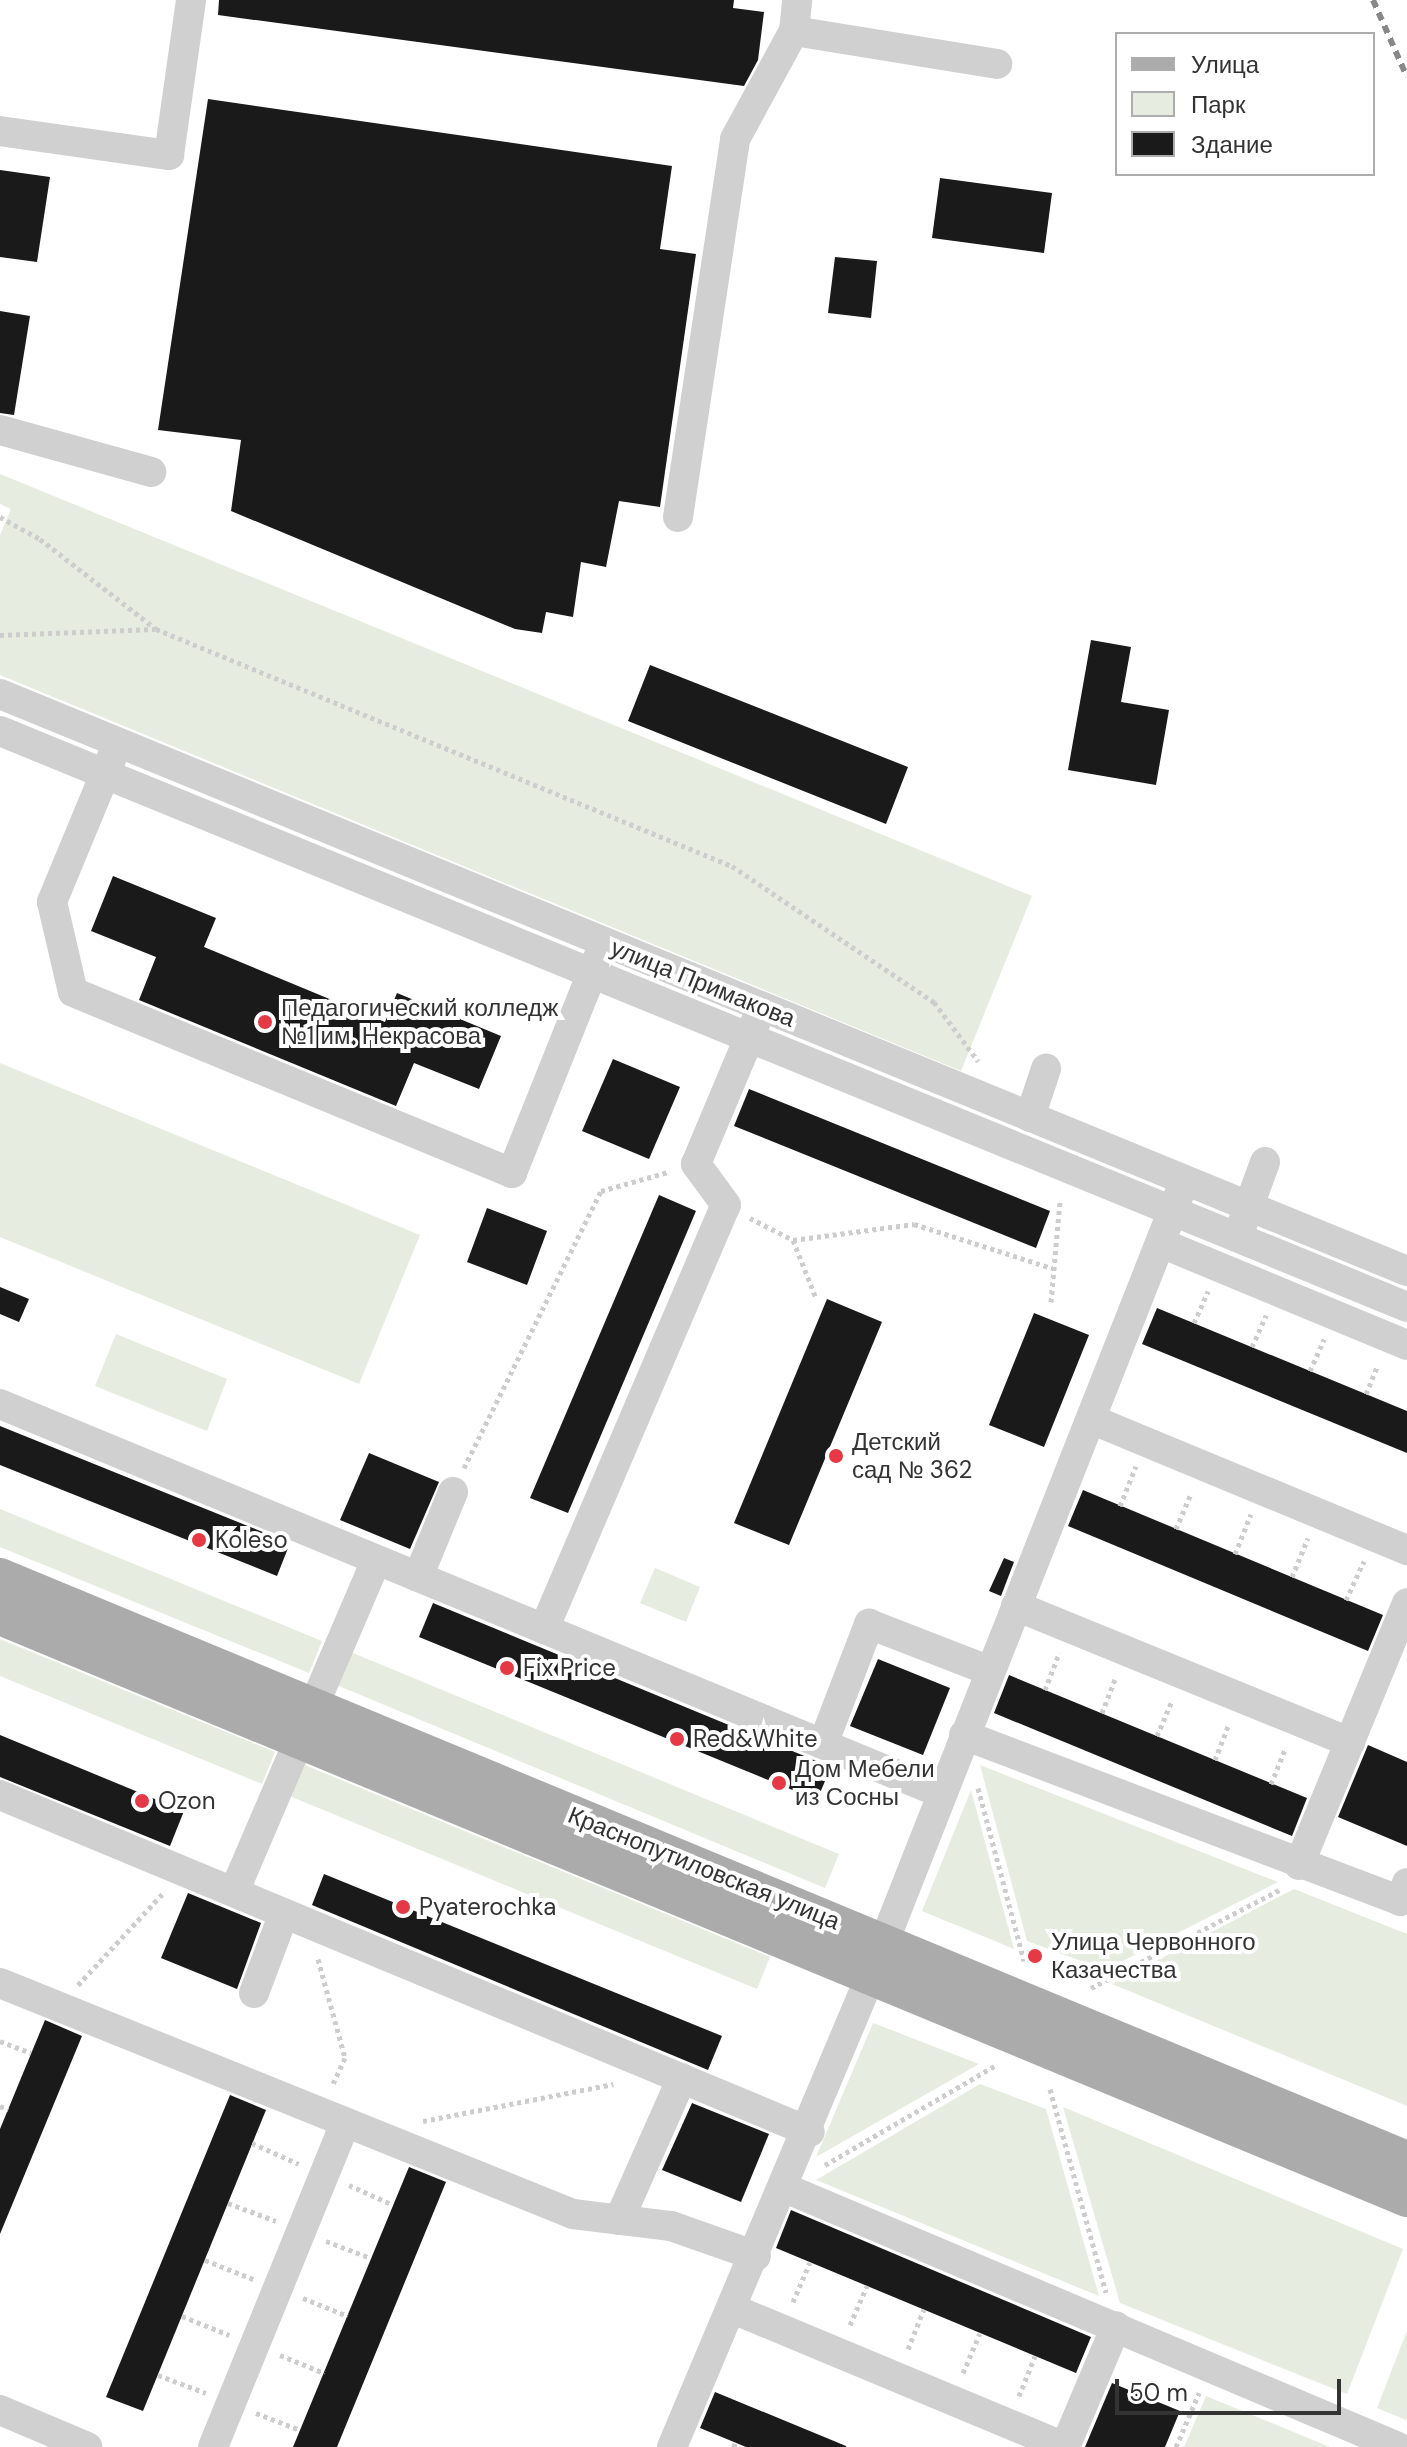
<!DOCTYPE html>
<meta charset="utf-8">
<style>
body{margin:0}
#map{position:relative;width:1407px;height:2447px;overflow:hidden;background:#fff;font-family:"DM Sans",sans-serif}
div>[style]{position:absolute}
.green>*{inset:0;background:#e6ecdf}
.building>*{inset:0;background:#1a1a1a}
.path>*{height:5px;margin-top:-2.5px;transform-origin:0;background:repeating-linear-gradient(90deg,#cdcdcd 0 4px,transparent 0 8px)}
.minor>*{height:30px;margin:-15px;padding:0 15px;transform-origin:15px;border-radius:15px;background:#d0d0d0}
.major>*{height:38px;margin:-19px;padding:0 19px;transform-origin:19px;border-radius:19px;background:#ababab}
.rail>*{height:6px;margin-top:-3px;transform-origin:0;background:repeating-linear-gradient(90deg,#888 0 8px,transparent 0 14px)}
.dots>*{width:22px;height:22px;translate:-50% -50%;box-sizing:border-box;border:4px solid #fff;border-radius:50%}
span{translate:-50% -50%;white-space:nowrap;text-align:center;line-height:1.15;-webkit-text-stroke:8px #fff;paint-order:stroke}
.street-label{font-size:24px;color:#333}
.poi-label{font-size:24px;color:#333}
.left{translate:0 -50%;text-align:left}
.legend{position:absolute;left:1115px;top:32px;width:260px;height:144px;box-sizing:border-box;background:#fff;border:2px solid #adadad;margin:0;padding:10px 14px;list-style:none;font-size:24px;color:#333}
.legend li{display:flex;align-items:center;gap:16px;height:40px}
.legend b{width:40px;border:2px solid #adadad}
.scale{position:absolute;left:1115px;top:2379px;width:226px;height:36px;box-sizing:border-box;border:4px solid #333;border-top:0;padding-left:10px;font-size:24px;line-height:28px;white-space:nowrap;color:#333;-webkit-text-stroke:6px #fff;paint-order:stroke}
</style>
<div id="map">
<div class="green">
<i style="clip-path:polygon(0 474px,1032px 896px,961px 1071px,0 675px,0 535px,11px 509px,0 504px)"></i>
<i style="clip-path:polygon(0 1063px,420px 1235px,359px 1384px,0 1237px)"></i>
<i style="clip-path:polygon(116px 1334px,227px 1379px,207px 1431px,95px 1386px)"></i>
<i style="clip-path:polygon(0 1509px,322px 1641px,309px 1673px,0 1547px)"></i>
<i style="clip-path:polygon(655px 1568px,700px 1587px,686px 1622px,640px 1603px)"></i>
<i style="clip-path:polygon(0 1639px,275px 1752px,262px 1784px,0 1676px)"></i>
<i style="clip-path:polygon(348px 1651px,839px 1854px,825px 1888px,334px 1684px)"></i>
<i style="clip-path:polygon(300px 1763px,770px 1957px,757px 1989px,287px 1795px)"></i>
<i style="clip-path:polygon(980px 1765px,1278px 1882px,1105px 1970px,1027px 1941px)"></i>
<i style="clip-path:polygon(971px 1790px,1014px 1949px,922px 1911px)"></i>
<i style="clip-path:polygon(1294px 1889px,1407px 1934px,1407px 2106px,1112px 1984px)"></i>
<i style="clip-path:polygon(873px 2023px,979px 2064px,816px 2157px)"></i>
<i style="clip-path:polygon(980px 2084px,1046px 2109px,1099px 2296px,816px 2180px)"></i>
<i style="clip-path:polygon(1063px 2107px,1403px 2249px,1347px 2394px,1120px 2303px)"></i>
<i style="clip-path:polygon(1407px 2331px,1407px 2417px,1406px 2420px,1377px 2408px)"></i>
<i style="clip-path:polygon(1206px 2396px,1330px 2447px,1184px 2447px)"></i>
</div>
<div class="building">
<i style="clip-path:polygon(219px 0,734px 0,733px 8px,764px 12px,758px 60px,744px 86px,218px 15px)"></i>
<i style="clip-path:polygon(208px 99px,672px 166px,660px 249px,696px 254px,660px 507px,619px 501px,606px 567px,581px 562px,573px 617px,546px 612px,542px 633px,515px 629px,231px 511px,241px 440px,158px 430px)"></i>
<i style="clip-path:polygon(0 170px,50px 177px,37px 262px,0 257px)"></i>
<i style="clip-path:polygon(940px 178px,1052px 193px,1044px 253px,932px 238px)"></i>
<i style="clip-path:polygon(835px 257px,877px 261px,871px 318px,828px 313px)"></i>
<i style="clip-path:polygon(0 311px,30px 316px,14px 415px,0 413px)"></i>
<i style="clip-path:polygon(1091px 640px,1131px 647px,1121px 702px,1169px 710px,1156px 785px,1068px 770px)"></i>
<i style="clip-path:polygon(650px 665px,908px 767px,886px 824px,628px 721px)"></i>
<i style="clip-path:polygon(113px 876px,216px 918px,204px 947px,385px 1022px,397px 993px,501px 1036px,479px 1089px,414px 1063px,396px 1106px,139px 1000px,156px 957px,91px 931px)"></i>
<i style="clip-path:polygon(613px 1059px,680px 1087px,649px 1159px,582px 1131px)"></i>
<i style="clip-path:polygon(749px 1089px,1050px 1211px,1036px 1248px,734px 1126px)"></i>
<i style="clip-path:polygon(659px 1195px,696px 1211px,568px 1513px,530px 1498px)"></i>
<i style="clip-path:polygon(487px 1208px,547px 1231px,527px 1285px,467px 1262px)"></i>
<i style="clip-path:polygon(0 1287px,29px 1299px,19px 1322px,0 1314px)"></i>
<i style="clip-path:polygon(827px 1299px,882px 1322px,789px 1545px,734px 1523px)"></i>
<i style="clip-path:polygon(1157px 1308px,1407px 1411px,1407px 1453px,1142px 1344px)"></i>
<i style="clip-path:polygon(1034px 1313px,1089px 1335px,1044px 1447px,989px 1425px)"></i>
<i style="clip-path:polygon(0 1426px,290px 1543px,277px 1576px,0 1465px)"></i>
<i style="clip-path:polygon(369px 1453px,439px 1482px,410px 1549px,340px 1520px)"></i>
<i style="clip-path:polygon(1083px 1490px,1383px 1615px,1368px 1651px,1068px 1526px)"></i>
<i style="clip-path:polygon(1004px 1558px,1014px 1562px,1001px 1596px,989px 1591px)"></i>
<i style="clip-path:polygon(433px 1603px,831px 1767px,817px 1800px,419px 1637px)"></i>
<i style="clip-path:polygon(878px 1659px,950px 1688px,923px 1755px,850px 1726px)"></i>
<i style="clip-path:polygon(1009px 1675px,1307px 1798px,1292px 1836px,994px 1713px)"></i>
<i style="clip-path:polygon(0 1735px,184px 1811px,170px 1846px,0 1777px)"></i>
<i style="clip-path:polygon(1368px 1745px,1407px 1762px,1407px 1846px,1338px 1817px)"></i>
<i style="clip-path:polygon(324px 1874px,722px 2036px,708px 2070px,312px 1905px)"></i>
<i style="clip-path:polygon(188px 1893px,261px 1923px,237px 1989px,161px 1958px)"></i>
<i style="clip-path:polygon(45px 2020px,82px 2036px,0 2234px,0 2129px)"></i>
<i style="clip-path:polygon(230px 2095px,266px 2110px,143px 2411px,106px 2397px)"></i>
<i style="clip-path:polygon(692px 2103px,769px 2134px,741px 2202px,662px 2170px)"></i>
<i style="clip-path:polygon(409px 2167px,446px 2182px,337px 2447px,293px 2447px)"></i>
<i style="clip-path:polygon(791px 2210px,1091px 2337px,1076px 2373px,776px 2248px)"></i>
<i style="clip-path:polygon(1112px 2383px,1180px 2411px,1165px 2447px,1085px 2447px)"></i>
<i style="clip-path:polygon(715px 2392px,846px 2446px,846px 2447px,746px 2447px,700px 2428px)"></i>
</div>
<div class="path">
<i style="left:0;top:517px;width:46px;rotate:28.8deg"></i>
<i style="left:40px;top:539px;width:147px;rotate:37.8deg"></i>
<i style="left:156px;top:629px;width:623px;rotate:22.37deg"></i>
<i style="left:732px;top:866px;width:244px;rotate:34deg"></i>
<i style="left:934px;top:1002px;width:74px;rotate:53.3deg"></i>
<i style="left:0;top:635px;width:155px;rotate:-2.2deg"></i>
<i style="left:750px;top:1218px;width:48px;rotate:27.1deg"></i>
<i style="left:793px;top:1240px;width:62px;rotate:68.4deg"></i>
<i style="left:793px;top:1240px;width:122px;rotate:-7.5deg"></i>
<i style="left:914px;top:1224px;width:145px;rotate:17.7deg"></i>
<i style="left:1051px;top:1302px;width:100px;rotate:-84.9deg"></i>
<i style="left:1194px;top:1323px;width:35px;rotate:-66deg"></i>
<i style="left:1252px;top:1347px;width:35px;rotate:-66deg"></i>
<i style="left:1310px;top:1371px;width:35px;rotate:-66deg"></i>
<i style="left:1366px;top:1394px;width:31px;rotate:-68deg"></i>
<i style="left:464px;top:1468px;width:309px;rotate:-63.7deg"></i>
<i style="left:601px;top:1191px;width:70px;rotate:-15.8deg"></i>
<i style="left:1120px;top:1506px;width:43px;rotate:-68.2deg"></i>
<i style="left:1176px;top:1529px;width:39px;rotate:-67deg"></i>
<i style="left:1235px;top:1554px;width:43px;rotate:-68.2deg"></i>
<i style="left:1292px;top:1577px;width:42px;rotate:-67.7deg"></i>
<i style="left:1346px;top:1600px;width:43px;rotate:-65.2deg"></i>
<i style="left:1045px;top:1690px;width:40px;rotate:-69deg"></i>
<i style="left:1102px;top:1713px;width:39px;rotate:-69deg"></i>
<i style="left:1157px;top:1736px;width:39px;rotate:-67deg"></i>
<i style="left:1215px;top:1760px;width:39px;rotate:-69deg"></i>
<i style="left:1271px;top:1784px;width:40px;rotate:-68deg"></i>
<i style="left:978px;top:1788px;width:179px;rotate:75.1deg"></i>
<i style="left:318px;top:1959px;width:103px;rotate:74.7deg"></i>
<i style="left:345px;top:2058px;width:31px;rotate:115deg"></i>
<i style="left:78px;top:1985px;width:127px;rotate:-47.2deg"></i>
<i style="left:1091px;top:1988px;width:214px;rotate:-27.5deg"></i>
<i style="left:0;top:2041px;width:33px;rotate:21deg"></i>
<i style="left:1050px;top:2089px;width:211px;rotate:74.6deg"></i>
<i style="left:0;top:2106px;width:9px;rotate:21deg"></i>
<i style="left:423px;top:2121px;width:194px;rotate:-11deg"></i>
<i style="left:252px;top:2143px;width:51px;rotate:24.1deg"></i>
<i style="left:825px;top:2165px;width:198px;rotate:-30.3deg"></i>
<i style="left:349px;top:2185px;width:48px;rotate:24.4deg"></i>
<i style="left:228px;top:2203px;width:51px;rotate:20.6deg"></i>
<i style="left:326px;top:2241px;width:48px;rotate:20.7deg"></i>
<i style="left:205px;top:2260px;width:52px;rotate:21.6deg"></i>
<i style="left:303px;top:2298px;width:48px;rotate:21.8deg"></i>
<i style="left:793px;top:2302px;width:43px;rotate:-67deg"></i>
<i style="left:182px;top:2316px;width:51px;rotate:22deg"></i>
<i style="left:850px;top:2325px;width:43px;rotate:-66.4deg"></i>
<i style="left:908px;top:2349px;width:43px;rotate:-68.2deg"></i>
<i style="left:280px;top:2355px;width:48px;rotate:22.2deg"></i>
<i style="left:963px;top:2373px;width:43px;rotate:-67deg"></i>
<i style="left:158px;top:2375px;width:51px;rotate:20.6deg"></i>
<i style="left:1019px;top:2396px;width:43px;rotate:-68.2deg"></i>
<i style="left:256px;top:2413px;width:47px;rotate:21.1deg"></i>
<i style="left:734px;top:2447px;width:4px;rotate:-76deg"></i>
<i style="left:1176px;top:2447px;width:59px;rotate:-66.9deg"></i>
</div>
<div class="minor">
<i style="left:794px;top:31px;width:206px;rotate:9.2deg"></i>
<i style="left:0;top:131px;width:171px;rotate:8.1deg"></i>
<i style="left:169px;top:155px;width:157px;rotate:-81.9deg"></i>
<i style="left:0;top:430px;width:157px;rotate:15.5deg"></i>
<i style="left:678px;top:517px;width:382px;rotate:-81.4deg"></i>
<i style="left:735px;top:139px;width:123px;rotate:-61.4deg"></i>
<i style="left:794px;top:31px;width:31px;rotate:-84deg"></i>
<i style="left:0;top:694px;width:1521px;rotate:22.3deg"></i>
<i style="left:0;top:731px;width:1520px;rotate:22.26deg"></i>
<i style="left:112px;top:757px;width:157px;rotate:112.5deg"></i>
<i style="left:52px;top:902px;width:92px;rotate:76.9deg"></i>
<i style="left:73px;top:992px;width:475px;rotate:22.4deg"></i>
<i style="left:512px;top:1173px;width:235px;rotate:-68.2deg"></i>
<i style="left:1030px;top:1117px;width:51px;rotate:-71.6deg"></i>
<i style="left:1242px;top:1225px;width:67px;rotate:-69.9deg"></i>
<i style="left:1161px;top:1243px;width:266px;rotate:22.5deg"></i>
<i style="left:0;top:1404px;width:1018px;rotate:22.46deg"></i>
<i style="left:1093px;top:1420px;width:340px;rotate:22.5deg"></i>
<i style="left:418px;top:1577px;width:92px;rotate:-67.6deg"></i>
<i style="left:1016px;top:1606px;width:361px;rotate:22.2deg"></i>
<i style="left:544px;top:1629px;width:461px;rotate:-66.8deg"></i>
<i style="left:726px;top:1205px;width:51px;rotate:-126.2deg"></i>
<i style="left:696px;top:1164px;width:157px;rotate:-67.2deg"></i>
<i style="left:964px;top:1735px;width:467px;rotate:20.8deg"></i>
<i style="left:1400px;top:1901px;width:19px;rotate:-69deg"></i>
<i style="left:823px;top:1744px;width:129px;rotate:-69deg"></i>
<i style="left:869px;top:1624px;width:130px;rotate:21.2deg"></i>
<i style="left:0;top:1795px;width:877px;rotate:22.59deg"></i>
<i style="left:1299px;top:1865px;width:283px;rotate:-67.6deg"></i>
<i style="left:234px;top:1892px;width:361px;rotate:-66.8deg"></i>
<i style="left:884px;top:1942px;width:806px;rotate:-68.46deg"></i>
<i style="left:0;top:1983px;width:618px;rotate:21.96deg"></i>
<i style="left:573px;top:2214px;width:99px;rotate:7deg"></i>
<i style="left:671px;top:2226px;width:90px;rotate:19.4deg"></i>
<i style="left:254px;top:1993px;width:85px;rotate:-69.4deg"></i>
<i style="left:785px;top:2188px;width:665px;rotate:22.9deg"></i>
<i style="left:619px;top:2220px;width:155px;rotate:-66.1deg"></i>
<i style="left:733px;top:2309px;width:360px;rotate:22.6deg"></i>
<i style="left:0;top:2410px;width:95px;rotate:23deg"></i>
<i style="left:213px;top:2447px;width:350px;rotate:-67.8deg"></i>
<i style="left:672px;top:2447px;width:512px;rotate:-67.14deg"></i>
<i style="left:1065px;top:2447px;width:131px;rotate:-67.1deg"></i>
</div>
<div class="major">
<i style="left:0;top:1577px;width:1523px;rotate:22.51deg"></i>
<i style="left:0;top:1616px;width:1523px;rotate:22.47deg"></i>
</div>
<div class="rail">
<i style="left:1373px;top:0;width:84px;rotate:66.2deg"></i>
</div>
<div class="dots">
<i style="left:265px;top:1022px;background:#e63946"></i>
<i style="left:836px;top:1456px;background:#e63946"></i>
<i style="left:199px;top:1540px;background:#e63946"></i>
<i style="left:507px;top:1668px;background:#e63946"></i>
<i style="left:677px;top:1739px;background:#e63946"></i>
<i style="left:779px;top:1783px;background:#e63946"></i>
<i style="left:142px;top:1801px;background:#e63946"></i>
<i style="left:403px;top:1907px;background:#e63946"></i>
<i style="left:1035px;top:1956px;background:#e63946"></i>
</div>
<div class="street-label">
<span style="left:703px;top:983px;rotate:22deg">улица Примакова</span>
<span style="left:704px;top:1868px;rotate:22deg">Краснопутиловская улица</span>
</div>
<div class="poi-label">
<span class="left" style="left:281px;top:1022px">Педагогический колледж<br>№1 им. Некрасова</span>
<span class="left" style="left:852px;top:1456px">Детский<br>сад № 362</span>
<span class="left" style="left:215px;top:1540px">Koleso</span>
<span class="left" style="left:523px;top:1668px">Fix Price</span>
<span class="left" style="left:693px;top:1739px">Red&amp;White</span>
<span class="left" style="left:795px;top:1783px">Дом Мебели<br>из Сосны</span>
<span class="left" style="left:158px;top:1801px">Ozon</span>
<span class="left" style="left:419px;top:1907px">Pyaterochka</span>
<span class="left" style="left:1051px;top:1956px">Улица Червонного<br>Казачества</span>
</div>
<ul class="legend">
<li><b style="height:10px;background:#ababab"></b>Улица</li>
<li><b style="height:22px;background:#e6ecdf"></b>Парк</li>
<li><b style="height:22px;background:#1a1a1a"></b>Здание</li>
</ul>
<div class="scale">50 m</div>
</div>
